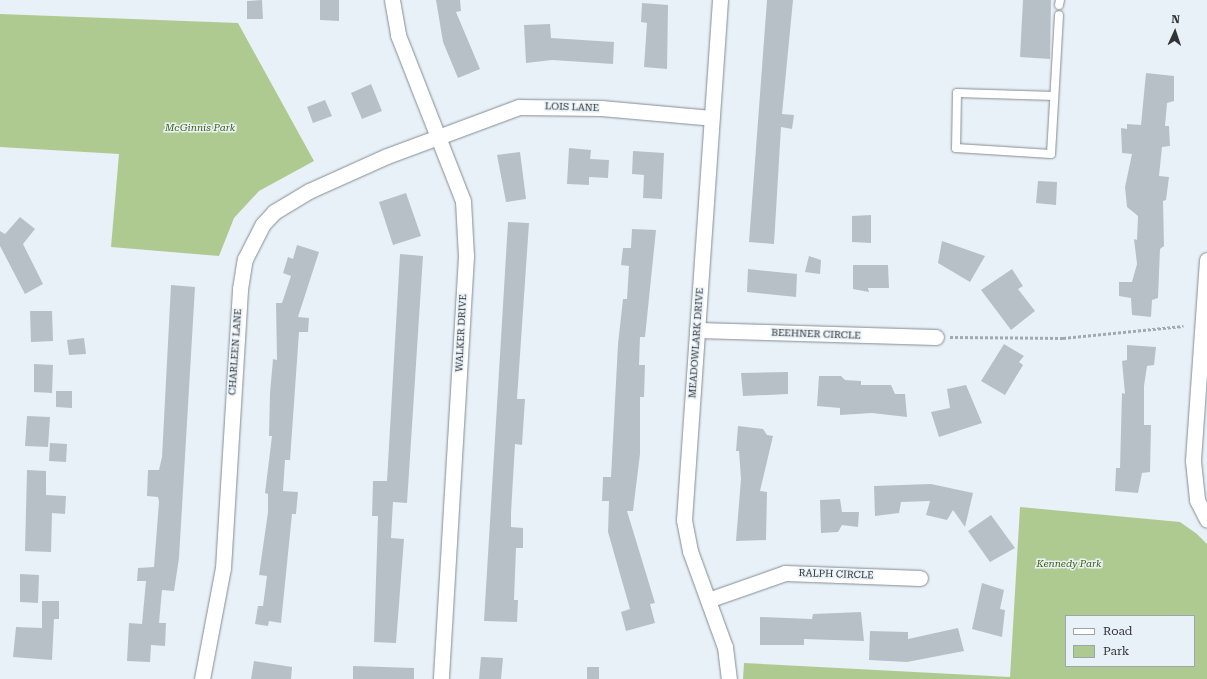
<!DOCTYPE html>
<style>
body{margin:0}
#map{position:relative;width:1207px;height:679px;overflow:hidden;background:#e8f1f8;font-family:"Roboto Serif",serif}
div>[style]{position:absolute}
.green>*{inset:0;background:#afca91}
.building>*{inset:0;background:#b8c0c7}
.path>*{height:2.5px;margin-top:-1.25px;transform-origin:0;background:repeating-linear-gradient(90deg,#a3aaaf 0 3px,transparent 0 5px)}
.roads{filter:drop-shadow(0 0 1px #848c93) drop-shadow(0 0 1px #848c93)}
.service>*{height:8px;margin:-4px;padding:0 4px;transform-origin:4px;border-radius:4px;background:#fff}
.minor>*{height:15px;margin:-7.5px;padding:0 7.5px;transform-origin:7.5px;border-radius:7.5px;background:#fff}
span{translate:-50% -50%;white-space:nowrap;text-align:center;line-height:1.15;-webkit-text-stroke:3px #e8f1f8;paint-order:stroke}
.street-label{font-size:10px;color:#303436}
.park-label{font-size:10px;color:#3e5d03;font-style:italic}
.legend{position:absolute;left:1065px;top:615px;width:130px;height:52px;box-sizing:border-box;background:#e8f1f8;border:1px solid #9ea5aa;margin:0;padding:5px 7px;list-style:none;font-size:12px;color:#303436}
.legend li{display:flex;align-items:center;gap:8px;height:20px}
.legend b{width:20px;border:1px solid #9ea5aa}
.north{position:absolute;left:1155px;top:12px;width:40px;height:40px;-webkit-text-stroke:3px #e8f1f8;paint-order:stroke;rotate:3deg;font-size:11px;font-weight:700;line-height:16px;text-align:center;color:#303436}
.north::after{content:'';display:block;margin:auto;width:14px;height:18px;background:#303436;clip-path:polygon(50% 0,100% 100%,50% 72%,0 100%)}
</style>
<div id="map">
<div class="green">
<i style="clip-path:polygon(0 14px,238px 23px,314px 161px,259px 191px,234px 218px,219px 256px,111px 247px,119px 154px,0 147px)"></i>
<i style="clip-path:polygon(evenodd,1020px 507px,1180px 522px,1197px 534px,1207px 544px,1207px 679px,743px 679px,744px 663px,1010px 677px,1020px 507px,1066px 616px,1194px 616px,1194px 666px,1066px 666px,1066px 616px)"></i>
</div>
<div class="building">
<i style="clip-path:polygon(262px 0,263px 19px,247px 19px,247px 1px)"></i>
<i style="clip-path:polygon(320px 0,339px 0,339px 21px,320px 20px)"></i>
<i style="clip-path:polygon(436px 0,460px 0,461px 11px,456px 12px,480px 69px,458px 78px,443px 42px)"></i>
<i style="clip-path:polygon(767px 0,793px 0,782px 114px,794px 115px,792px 129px,781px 127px,774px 244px,749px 242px)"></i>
<i style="clip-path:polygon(1023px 0,1051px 0,1050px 59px,1020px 57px)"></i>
<i style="clip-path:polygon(642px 3px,668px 5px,667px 69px,644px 67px,647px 23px,641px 22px)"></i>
<i style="clip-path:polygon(550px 24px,551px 38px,614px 42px,613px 64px,552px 60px,526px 63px,524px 25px)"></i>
<i style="clip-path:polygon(1146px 73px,1174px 76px,1174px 101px,1167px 103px,1165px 126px,1169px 126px,1170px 146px,1162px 147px,1159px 176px,1169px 177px,1166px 200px,1163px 201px,1164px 246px,1160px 249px,1158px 298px,1152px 300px,1151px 317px,1132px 315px,1131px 298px,1119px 296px,1119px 282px,1132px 282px,1137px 264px,1134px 239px,1137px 240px,1138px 216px,1127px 207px,1125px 187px,1132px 154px,1122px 153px,1121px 128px,1127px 129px,1127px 124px,1141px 125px)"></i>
<i style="clip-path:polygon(371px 84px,382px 111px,362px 119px,351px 93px)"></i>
<i style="clip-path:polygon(325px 100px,332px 116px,313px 123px,307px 107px)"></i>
<i style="clip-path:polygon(569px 148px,591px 150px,590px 159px,609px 160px,608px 178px,589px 177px,589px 185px,567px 184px)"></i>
<i style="clip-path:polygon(633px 151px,664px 153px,662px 199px,643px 198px,644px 175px,632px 174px)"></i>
<i style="clip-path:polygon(520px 152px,526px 199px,506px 202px,497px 155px)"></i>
<i style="clip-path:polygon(1038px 181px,1057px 182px,1056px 205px,1036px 203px)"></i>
<i style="clip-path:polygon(406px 193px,421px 236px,393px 245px,379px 202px)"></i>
<i style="clip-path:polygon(871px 215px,871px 243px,852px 242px,852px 216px)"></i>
<i style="clip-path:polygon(20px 217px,35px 229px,23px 244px,43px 284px,25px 294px,0 246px,0 231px,5px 234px)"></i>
<i style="clip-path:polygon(508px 222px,529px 223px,517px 399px,525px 399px,522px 445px,515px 444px,511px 513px,511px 527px,523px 528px,523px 548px,516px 548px,514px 600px,518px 600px,517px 622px,484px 621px)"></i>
<i style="clip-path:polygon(632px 229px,656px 230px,645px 337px,640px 337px,639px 365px,645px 365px,644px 397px,640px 397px,640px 454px,633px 511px,627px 511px,655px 603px,650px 604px,655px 623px,626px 631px,621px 612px,630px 609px,608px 532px,609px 501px,602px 501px,603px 477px,611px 477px,618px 344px,623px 299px,627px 299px,629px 266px,621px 265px,623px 248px,631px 248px)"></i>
<i style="clip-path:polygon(942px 241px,985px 256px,970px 282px,938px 263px)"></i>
<i style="clip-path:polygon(297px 245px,319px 252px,298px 317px,309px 318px,308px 332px,299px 332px,290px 460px,285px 460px,283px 491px,298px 492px,296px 514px,292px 514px,281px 623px,269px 621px,268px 626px,255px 624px,258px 606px,263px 606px,267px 576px,259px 575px,268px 512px,268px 494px,265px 493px,272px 436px,269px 436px,270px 393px,273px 359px,277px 360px,276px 303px,282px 303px,291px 276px,283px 273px,288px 257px,293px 259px)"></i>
<i style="clip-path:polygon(400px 254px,423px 256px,407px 503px,393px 502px,391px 538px,404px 539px,396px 643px,374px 642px,378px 516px,372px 516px,373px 481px,387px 481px)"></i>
<i style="clip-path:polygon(809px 256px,821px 260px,820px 274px,805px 272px)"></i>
<i style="clip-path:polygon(853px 265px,888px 265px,889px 288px,868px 288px,869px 292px,853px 289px)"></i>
<i style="clip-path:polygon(748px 269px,797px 274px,796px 297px,747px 292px)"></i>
<i style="clip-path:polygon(1012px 269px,1023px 286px,1018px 289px,1035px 311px,1011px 330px,981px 290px)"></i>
<i style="clip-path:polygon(171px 285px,195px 287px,179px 558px,174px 591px,162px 590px,159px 623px,166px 623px,165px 646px,151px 645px,150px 662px,127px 661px,129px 623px,142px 624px,146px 581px,137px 581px,138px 568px,154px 567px,159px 502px,158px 497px,147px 496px,148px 470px,159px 470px,162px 457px)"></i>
<i style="clip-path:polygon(30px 311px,52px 311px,53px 341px,31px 342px)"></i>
<i style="clip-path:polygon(84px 338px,86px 354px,69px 355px,67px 340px)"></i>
<i style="clip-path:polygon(1004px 344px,1024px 356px,1019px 362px,1023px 365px,1005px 395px,981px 381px)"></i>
<i style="clip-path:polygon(1127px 345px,1156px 347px,1154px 365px,1147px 366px,1144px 386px,1144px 425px,1151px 425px,1150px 472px,1142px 473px,1138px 493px,1115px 491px,1116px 468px,1120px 468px,1122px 393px,1125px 394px,1122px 361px,1127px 360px)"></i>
<i style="clip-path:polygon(34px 364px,53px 365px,52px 393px,34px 392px)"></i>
<i style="clip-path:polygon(788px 372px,788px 394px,743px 396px,741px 373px)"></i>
<i style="clip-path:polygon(819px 376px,841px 376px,845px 380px,861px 381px,861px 385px,891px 385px,895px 394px,905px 394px,907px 417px,872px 413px,840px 415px,840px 408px,817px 406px)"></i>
<i style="clip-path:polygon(966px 385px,982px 423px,939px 437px,931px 412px,950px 408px,947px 389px)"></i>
<i style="clip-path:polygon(56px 391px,72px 391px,72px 408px,56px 407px)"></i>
<i style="clip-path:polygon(27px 416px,50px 417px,48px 447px,25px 446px)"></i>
<i style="clip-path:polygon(738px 426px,763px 429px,767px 435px,773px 436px,760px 491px,767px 492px,766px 540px,736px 541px,741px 479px,739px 451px,736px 451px)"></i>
<i style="clip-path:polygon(50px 443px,67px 444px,66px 462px,49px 461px)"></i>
<i style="clip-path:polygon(27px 470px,46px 471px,46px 495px,66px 496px,65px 514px,52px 513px,51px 552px,25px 551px)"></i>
<i style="clip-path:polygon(931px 484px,973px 493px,965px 527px,953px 510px,947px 520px,926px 515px,930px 501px,901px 502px,899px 513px,875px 516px,874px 486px)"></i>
<i style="clip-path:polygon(840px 499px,842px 512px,859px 512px,858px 527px,842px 525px,838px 532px,821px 533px,820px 500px)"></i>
<i style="clip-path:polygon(991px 515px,1015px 548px,990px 562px,968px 531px)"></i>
<i style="clip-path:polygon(20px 574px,39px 575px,38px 603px,20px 602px)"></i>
<i style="clip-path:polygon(982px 583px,1004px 590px,1000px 609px,1005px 610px,1002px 637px,972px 629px)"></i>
<i style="clip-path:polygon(42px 601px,59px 601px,59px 619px,54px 619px,52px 660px,13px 657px,16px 627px,42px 628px)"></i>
<i style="clip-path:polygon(861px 612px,864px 641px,804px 639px,804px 645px,760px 645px,760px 617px,812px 619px,813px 614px)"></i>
<i style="clip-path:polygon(958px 628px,964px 651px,907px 662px,869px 660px,870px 631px,908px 632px,908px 639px)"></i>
<i style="clip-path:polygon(481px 657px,503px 658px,501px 679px,479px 679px)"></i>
<i style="clip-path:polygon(254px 661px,292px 667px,291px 679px,251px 679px)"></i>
<i style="clip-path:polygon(353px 666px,414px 668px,414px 679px,353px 679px)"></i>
<i style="clip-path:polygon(587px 667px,599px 667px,599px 679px,587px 679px)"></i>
</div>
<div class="path">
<i style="left:950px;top:337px;width:113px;rotate:0.5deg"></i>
<i style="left:1063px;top:338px;width:121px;rotate:-5.7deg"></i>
</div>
<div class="roads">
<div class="service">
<i style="left:1059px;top:5px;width:5px;rotate:-79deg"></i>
<i style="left:1054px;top:96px;width:97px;rotate:-178.2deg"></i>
<i style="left:957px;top:93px;width:55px;rotate:91deg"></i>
<i style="left:956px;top:148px;width:95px;rotate:3.6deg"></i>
<i style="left:1051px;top:154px;width:139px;rotate:-86.7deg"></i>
</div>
<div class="minor">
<i style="left:392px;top:0;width:36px;rotate:80deg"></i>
<i style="left:398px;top:35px;width:178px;rotate:68.6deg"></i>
<i style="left:463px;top:201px;width:55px;rotate:86.9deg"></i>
<i style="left:466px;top:256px;width:424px;rotate:93.4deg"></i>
<i style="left:720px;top:0;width:521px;rotate:93.96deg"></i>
<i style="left:684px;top:520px;width:32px;rotate:79deg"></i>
<i style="left:690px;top:551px;width:102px;rotate:70deg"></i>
<i style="left:725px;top:647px;width:32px;rotate:83deg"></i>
<i style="left:1207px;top:260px;width:201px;rotate:94deg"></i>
<i style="left:1193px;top:461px;width:39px;rotate:84deg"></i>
<i style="left:1197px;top:500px;width:22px;rotate:63deg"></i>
<i style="left:697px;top:330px;width:239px;rotate:1.7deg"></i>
<i style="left:708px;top:600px;width:82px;rotate:-19.3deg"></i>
<i style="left:785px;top:573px;width:135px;rotate:2.1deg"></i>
<i style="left:202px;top:679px;width:113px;rotate:-79.3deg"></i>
<i style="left:223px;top:568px;width:280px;rotate:-86.5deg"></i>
<i style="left:240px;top:289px;width:30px;rotate:-81deg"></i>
<i style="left:245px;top:259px;width:39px;rotate:-63deg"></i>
<i style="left:263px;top:224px;width:16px;rotate:-47deg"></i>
<i style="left:274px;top:212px;width:41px;rotate:-31deg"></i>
<i style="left:309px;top:191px;width:85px;rotate:-24.2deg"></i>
<i style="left:387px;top:156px;width:141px;rotate:-20.4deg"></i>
<i style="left:519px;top:107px;width:82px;rotate:0.7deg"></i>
<i style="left:601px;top:108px;width:111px;rotate:5.1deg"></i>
</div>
</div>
<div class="street-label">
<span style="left:572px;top:107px;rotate:2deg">LOIS LANE</span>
<span style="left:461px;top:333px;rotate:-87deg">WALKER DRIVE</span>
<span style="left:816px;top:334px;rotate:2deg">BEEHNER CIRCLE</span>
<span style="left:696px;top:343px;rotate:-86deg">MEADOWLARK DRIVE</span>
<span style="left:235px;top:352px;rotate:-86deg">CHARLEEN LANE</span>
<span style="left:836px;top:574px;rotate:2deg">RALPH CIRCLE</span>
</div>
<div class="park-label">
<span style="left:200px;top:128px">McGinnis Park</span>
<span style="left:1069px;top:564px">Kennedy Park</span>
</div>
<ul class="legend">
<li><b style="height:5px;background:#fff"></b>Road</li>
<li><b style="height:11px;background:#afca91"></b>Park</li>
</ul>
<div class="north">N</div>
</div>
